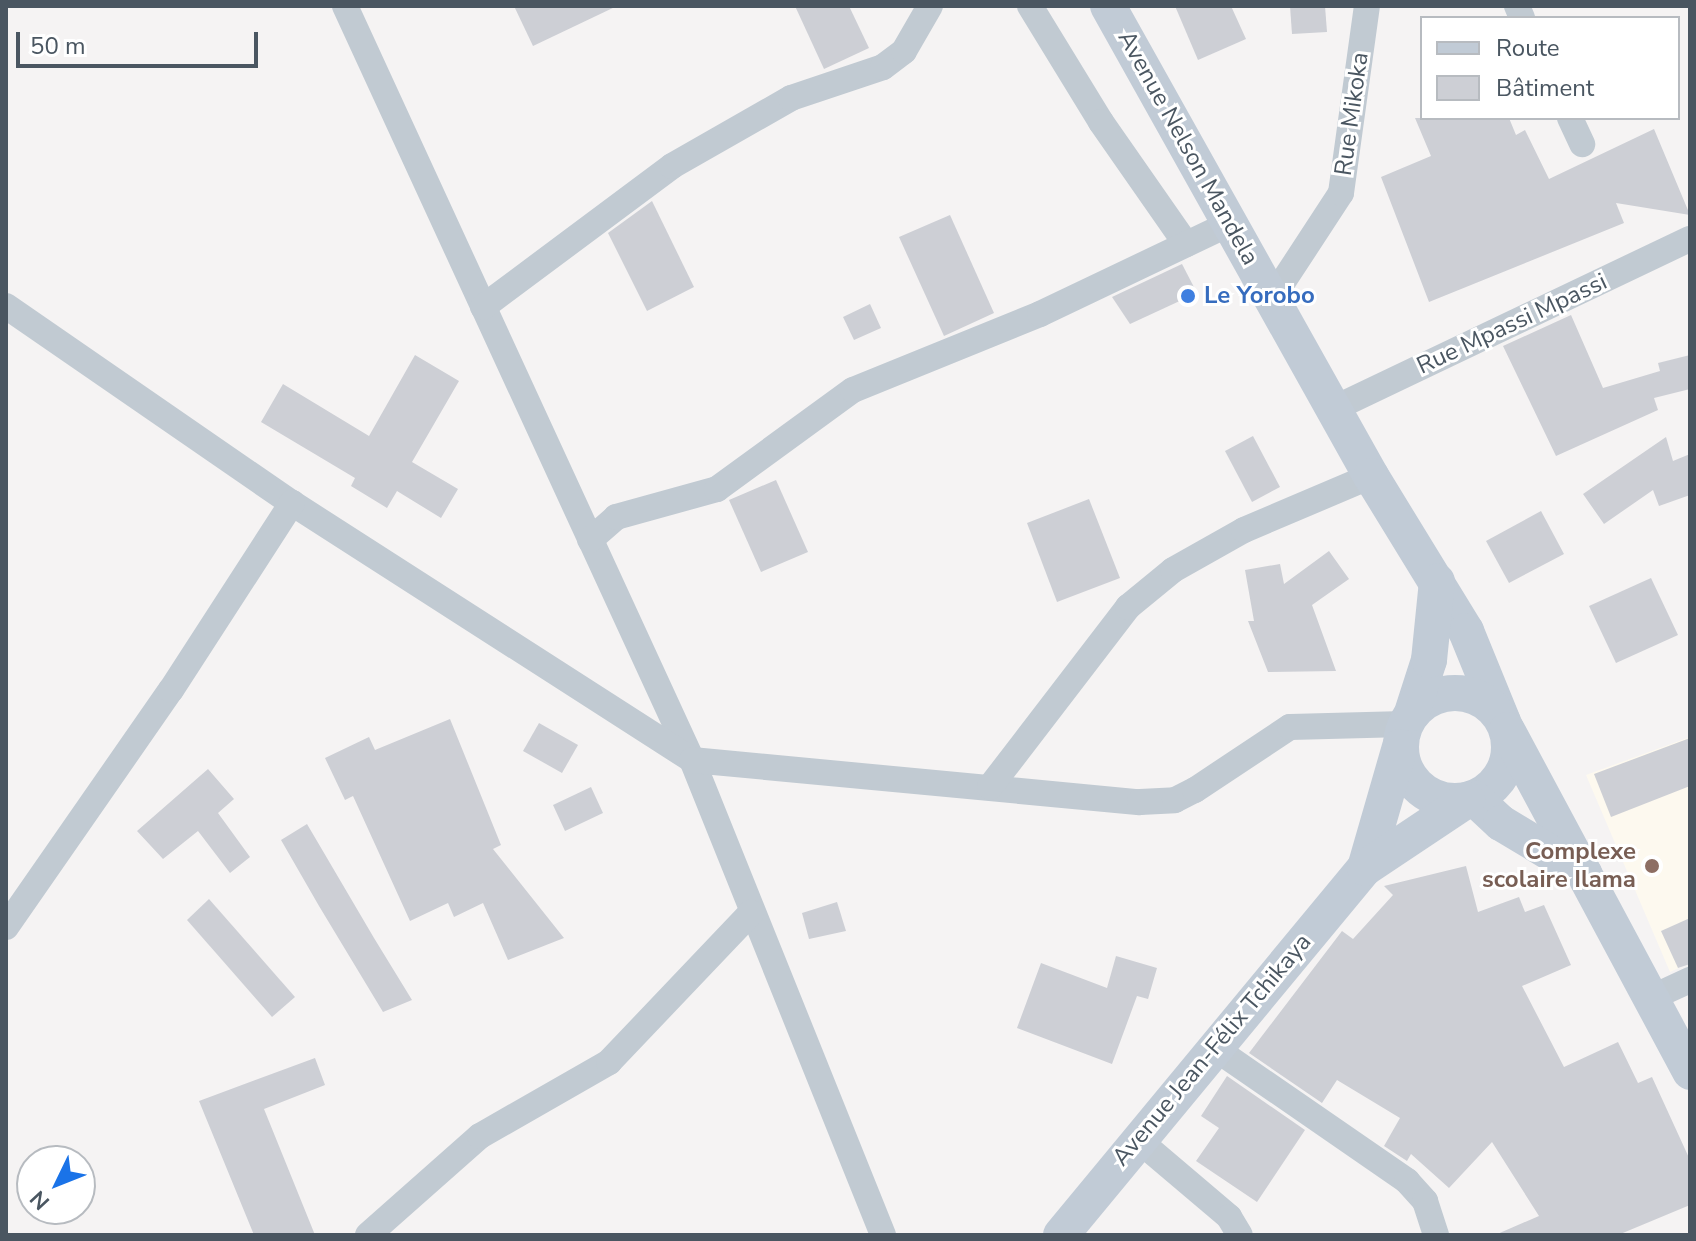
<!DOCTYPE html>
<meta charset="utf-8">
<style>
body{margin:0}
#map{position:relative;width:1696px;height:1241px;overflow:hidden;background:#f5f3f3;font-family:"Nunito Sans",sans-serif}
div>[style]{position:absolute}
.commercial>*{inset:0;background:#fdf9ef}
.building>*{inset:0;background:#cdcfd5}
.street>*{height:26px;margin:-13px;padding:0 13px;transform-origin:13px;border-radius:13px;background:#c1cad2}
.secondary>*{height:36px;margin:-18px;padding:0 18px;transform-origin:18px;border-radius:18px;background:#c1cbd6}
.secondary>.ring{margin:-18px;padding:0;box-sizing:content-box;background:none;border:36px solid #c1cbd6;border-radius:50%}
.dots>*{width:22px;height:22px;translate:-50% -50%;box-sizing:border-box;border:4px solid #fff;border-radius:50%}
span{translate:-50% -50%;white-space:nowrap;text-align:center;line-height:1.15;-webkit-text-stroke:6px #fff;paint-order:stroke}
.street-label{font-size:24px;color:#4a5661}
.shop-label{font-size:24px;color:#366cbe;font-weight:700}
.left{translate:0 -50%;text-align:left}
.education-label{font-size:24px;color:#785e54;font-weight:700}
.right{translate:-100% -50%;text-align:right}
.frame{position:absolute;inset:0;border:8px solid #4a5661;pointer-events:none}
.legend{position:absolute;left:1420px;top:16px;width:260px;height:104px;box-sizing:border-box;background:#fff;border:2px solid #b7bbc0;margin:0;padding:10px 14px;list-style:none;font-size:24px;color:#4a5661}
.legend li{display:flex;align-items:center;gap:16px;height:40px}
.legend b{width:40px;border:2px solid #b7bbc0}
.north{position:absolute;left:16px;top:1145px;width:80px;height:80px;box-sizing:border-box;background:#fff;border:2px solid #b7bbc0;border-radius:50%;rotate:227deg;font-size:22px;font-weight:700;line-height:32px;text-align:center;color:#4a5661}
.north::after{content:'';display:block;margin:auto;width:28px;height:36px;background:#1a73e8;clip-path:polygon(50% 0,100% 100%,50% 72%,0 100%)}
.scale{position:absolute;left:16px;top:32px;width:242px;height:36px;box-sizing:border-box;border:4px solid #4a5661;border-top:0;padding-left:10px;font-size:24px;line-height:28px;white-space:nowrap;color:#4a5661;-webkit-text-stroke:6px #fff;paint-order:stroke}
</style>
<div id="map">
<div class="commercial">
<i style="clip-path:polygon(1690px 737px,1690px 963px,1670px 972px,1586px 775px)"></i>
</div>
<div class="building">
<i style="clip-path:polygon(514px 6px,617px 6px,533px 46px)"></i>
<i style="clip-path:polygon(795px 6px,849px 6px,869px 48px,824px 69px)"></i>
<i style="clip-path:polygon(1175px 6px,1231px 6px,1246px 39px,1198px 60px)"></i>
<i style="clip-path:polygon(1290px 6px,1325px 6px,1327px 32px,1292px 34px)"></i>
<i style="clip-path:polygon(1415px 118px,1509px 118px,1516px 135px,1525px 130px,1549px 179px,1654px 129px,1690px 215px,1616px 203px,1624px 223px,1429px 302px,1381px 177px,1431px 156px)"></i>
<i style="clip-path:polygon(652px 201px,694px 287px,647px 311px,608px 233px)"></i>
<i style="clip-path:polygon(950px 215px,994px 313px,944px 336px,899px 237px)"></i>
<i style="clip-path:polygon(1182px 264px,1197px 293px,1130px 324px,1112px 297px)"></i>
<i style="clip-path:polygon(870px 304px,881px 328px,854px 340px,843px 317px)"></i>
<i style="clip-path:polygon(1571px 315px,1603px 388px,1660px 371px,1658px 363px,1690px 355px,1690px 389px,1654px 398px,1658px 410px,1556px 456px,1503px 346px)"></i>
<i style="clip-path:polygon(415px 355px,459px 381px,412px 462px,458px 489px,441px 518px,397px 491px,387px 508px,351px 486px,355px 478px,261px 422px,283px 384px,369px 436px)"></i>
<i style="clip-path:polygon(1253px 436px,1280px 487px,1252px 502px,1225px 451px)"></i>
<i style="clip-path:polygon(1666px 437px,1673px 461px,1690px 454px,1690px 495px,1659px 506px,1653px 490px,1604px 524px,1583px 494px)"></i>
<i style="clip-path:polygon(776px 480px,808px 552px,761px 572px,729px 500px)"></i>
<i style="clip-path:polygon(1089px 499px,1120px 578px,1057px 602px,1027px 523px)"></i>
<i style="clip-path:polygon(1541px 511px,1564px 554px,1509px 583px,1486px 541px)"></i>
<i style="clip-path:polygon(1329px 551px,1349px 579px,1312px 605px,1336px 671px,1268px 672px,1248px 621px,1254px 621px,1245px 570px,1280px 564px,1284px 584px)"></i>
<i style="clip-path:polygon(1651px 578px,1678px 635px,1616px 663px,1589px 606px)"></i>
<i style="clip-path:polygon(450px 719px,501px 845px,493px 849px,564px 938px,508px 960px,483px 903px,454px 917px,448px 903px,410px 921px,353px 796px,345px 800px,325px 758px,369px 737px,375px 750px)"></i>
<i style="clip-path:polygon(539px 723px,578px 745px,562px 773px,523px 751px)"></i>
<i style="clip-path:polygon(1690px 738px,1690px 786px,1611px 817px,1594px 774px)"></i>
<i style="clip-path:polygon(208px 769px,234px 799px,218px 813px,250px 857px,230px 873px,198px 831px,163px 859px,137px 831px)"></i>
<i style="clip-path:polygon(591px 787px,603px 813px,565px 831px,553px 805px)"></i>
<i style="clip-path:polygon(307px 824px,374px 938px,412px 1000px,383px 1012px,319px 906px,281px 840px)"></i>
<i style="clip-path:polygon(1466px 866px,1478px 912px,1519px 897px,1525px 912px,1544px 905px,1571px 965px,1522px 986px,1564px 1067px,1618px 1042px,1638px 1083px,1652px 1077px,1690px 1160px,1690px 1205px,1618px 1235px,1495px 1235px,1539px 1216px,1492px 1142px,1449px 1188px,1411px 1154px,1407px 1161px,1384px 1146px,1400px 1118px,1337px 1080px,1322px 1103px,1249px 1053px,1342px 931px,1353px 939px,1393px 895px,1384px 886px)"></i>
<i style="clip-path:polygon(209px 899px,295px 997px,272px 1017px,187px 920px)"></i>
<i style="clip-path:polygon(837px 902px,846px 931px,809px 939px,802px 913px)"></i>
<i style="clip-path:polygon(1690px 918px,1690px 964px,1678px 968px,1661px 931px)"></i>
<i style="clip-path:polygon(1116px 956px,1157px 968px,1148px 999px,1137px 996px,1112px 1064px,1017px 1028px,1041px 963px,1107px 988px)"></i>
<i style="clip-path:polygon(315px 1058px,325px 1085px,264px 1109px,315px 1235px,254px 1235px,199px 1101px)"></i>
<i style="clip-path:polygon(1227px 1076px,1305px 1130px,1257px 1202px,1196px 1161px,1219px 1128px,1201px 1116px)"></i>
</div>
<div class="street">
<i style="left:345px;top:6px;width:830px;rotate:65.29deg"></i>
<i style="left:692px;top:760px;width:512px;rotate:68.09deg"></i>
<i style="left:1030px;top:6px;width:136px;rotate:58.5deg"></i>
<i style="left:1101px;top:122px;width:149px;rotate:55.1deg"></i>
<i style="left:1517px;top:6px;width:13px;rotate:67deg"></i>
<i style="left:1570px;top:118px;width:29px;rotate:65deg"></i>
<i style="left:1273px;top:297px;width:124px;rotate:-56.8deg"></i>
<i style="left:1341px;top:193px;width:189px;rotate:-82.1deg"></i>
<i style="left:6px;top:306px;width:347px;rotate:34.6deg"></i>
<i style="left:292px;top:503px;width:475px;rotate:32.7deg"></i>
<i style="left:692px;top:760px;width:450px;rotate:5.4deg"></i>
<i style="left:1140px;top:802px;width:35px;rotate:-3deg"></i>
<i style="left:1175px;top:800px;width:22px;rotate:-27deg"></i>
<i style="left:1195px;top:790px;width:114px;rotate:-33.6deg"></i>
<i style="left:1290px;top:727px;width:115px;rotate:-1.5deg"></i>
<i style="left:483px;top:307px;width:236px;rotate:-36.7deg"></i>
<i style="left:672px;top:166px;width:137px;rotate:-29.7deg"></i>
<i style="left:791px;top:98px;width:97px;rotate:-18.6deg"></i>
<i style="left:883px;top:67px;width:26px;rotate:-37deg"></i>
<i style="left:904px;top:51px;width:52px;rotate:-60deg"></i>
<i style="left:1333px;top:409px;width:395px;rotate:-25.5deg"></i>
<i style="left:590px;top:540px;width:35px;rotate:-41deg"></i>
<i style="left:616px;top:517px;width:105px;rotate:-15.5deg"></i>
<i style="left:717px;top:489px;width:168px;rotate:-36.1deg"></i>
<i style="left:853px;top:390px;width:202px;rotate:-22.1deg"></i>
<i style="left:1040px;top:314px;width:212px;rotate:-25.5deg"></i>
<i style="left:990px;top:787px;width:227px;rotate:-52.5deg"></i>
<i style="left:1128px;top:607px;width:58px;rotate:-39.4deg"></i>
<i style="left:1173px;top:570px;width:81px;rotate:-29.4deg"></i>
<i style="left:1244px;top:530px;width:138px;rotate:-23deg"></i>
<i style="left:6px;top:927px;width:289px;rotate:-55.2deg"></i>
<i style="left:171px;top:690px;width:223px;rotate:-57.1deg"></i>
<i style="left:1653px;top:997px;width:41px;rotate:-24.7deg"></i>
<i style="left:1213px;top:1047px;width:236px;rotate:34.6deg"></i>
<i style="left:1407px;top:1181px;width:27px;rotate:48deg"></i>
<i style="left:1425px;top:1201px;width:36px;rotate:72deg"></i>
<i style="left:1136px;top:1138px;width:122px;rotate:40.3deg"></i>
<i style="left:1229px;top:1217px;width:21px;rotate:59deg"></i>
<i style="left:368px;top:1235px;width:149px;rotate:-41.5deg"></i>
<i style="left:480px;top:1136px;width:149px;rotate:-29.8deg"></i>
<i style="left:609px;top:1062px;width:206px;rotate:-46.4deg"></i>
</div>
<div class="secondary">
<i style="left:1108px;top:6px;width:539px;rotate:60.77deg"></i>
<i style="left:1371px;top:476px;width:182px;rotate:58.5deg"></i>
<i style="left:1466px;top:631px;width:95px;rotate:67.8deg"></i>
<i class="ring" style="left:1401px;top:693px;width:72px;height:72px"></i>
<i style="left:1412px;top:713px;width:56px;rotate:-72.2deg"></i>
<i style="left:1429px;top:660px;width:79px;rotate:-84.2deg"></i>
<i style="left:1507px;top:730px;width:388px;rotate:61.8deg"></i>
<i style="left:1474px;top:798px;width:37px;rotate:43deg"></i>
<i style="left:1501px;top:823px;width:97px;rotate:31.1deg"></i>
<i style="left:1365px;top:868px;width:126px;rotate:-73.9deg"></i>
<i style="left:1061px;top:1235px;width:477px;rotate:-50.4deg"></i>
<i style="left:1365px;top:868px;width:123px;rotate:-33.7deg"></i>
</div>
<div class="dots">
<i style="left:1188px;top:296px;background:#3f7fe0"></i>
<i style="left:1652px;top:866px;background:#8d6e63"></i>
</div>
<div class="street-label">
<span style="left:1352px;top:114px;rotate:-82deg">Rue Mikoka</span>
<span style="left:1188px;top:148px;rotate:61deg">Avenue Nelson Mandela</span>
<span style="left:1512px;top:324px;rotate:-25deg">Rue Mpassi Mpassi</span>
<span style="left:1212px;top:1050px;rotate:-50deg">Avenue Jean-Félix Tchikaya</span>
</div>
<div class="shop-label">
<span class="left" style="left:1204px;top:296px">Le Yorobo</span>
</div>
<div class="education-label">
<span class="right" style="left:1636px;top:866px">Complexe<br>scolaire Ilama</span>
</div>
<div class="frame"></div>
<ul class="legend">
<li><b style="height:10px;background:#c1cbd6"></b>Route</li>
<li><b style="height:22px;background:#cdcfd5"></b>Bâtiment</li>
</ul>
<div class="north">N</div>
<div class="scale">50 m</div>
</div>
